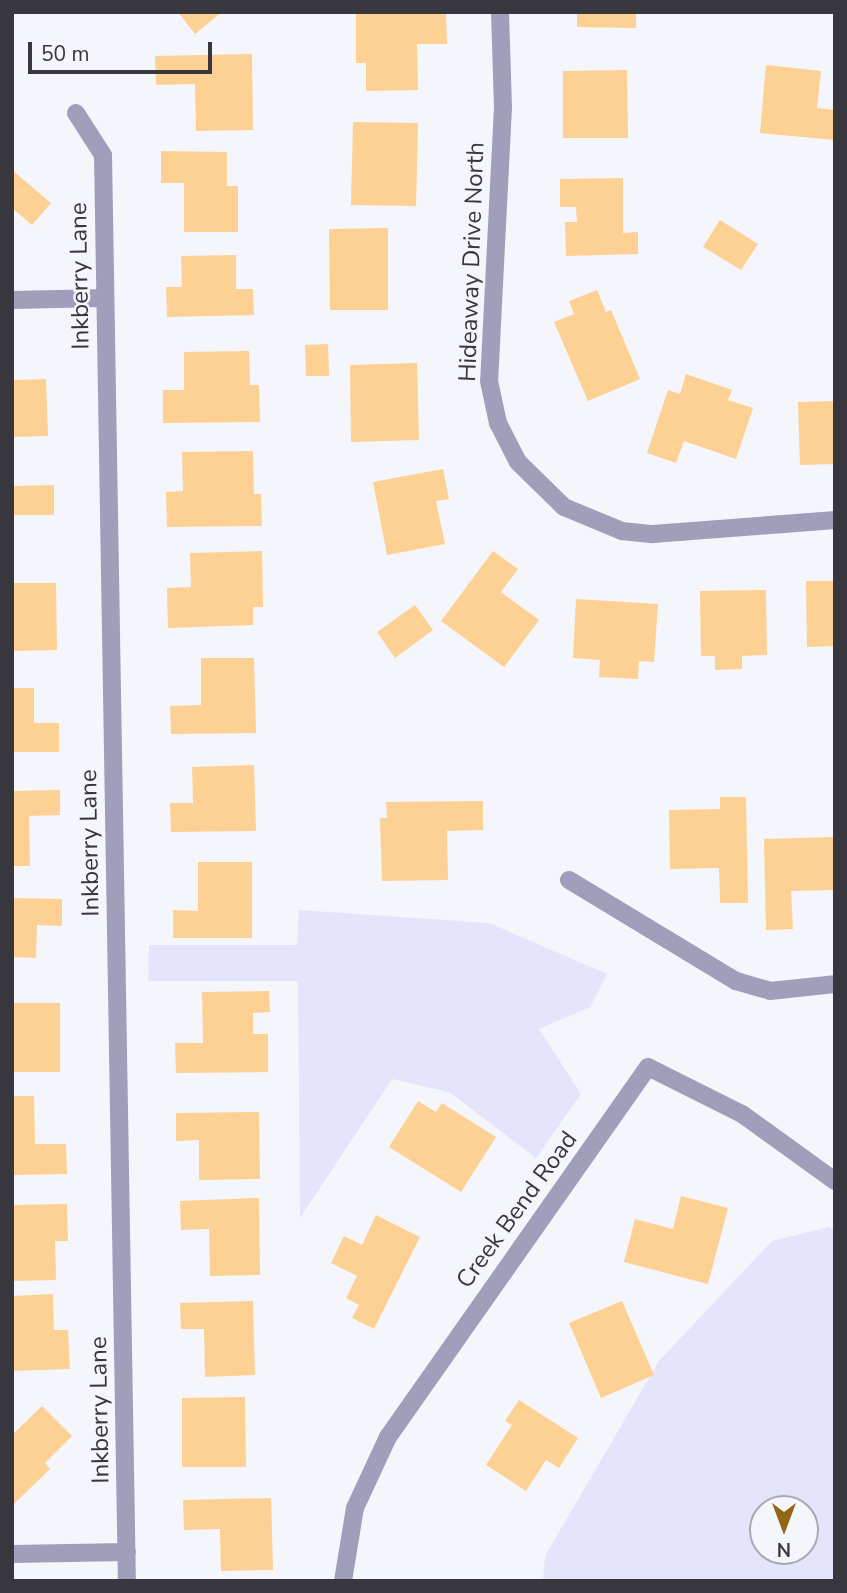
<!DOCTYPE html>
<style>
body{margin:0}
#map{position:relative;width:847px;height:1593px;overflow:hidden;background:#f5f5fc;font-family:"Nunito Sans",sans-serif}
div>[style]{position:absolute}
.green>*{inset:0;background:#e5e4fc}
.building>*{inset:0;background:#fdd194}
.minor>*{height:18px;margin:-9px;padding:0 9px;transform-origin:9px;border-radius:9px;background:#a09ebb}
span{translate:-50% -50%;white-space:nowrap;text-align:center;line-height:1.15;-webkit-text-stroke:5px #f5f5fc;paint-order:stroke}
.street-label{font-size:24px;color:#38373e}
.frame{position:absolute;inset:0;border:14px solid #38373e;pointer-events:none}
.north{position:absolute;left:749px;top:1495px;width:70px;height:70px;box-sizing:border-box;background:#f5f5fc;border:2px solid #a9a9b0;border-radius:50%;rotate:180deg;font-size:19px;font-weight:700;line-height:28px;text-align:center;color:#38373e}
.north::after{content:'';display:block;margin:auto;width:24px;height:32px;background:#946513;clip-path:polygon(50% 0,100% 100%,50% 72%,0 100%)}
.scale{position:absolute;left:28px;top:42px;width:184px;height:32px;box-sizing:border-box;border:4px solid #38373e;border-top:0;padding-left:9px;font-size:21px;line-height:24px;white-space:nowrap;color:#38373e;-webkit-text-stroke:5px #f5f5fc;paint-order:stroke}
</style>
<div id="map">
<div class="green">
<i style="clip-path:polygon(299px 910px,489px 923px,607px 974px,590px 1007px,539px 1029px,581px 1094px,536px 1158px,449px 1092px,392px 1079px,300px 1218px,298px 981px,148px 981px,149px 945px,297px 945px)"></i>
<i style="clip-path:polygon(evenodd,829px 1227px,835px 1230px,835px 1581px,543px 1581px,545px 1556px,659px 1361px,772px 1241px,829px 1227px,763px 1509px,805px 1509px,805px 1551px,763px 1551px,763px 1509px)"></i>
</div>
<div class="building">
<i style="clip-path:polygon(178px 12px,222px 12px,195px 34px)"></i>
<i style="clip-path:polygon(356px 12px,446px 12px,447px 44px,417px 44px,418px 90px,366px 91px,366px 63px,356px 63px)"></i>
<i style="clip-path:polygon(577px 12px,636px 12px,636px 28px,577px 27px)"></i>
<i style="clip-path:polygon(252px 54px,253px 130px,196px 131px,195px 84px,156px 85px,155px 56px)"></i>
<i style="clip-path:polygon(766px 65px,821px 71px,817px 108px,835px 110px,835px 140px,760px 133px)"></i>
<i style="clip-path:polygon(627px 70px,628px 138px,563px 138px,563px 71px)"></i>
<i style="clip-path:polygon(353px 122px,418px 123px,416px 206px,351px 205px)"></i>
<i style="clip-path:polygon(161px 151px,227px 152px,227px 186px,238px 186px,238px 232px,184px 232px,184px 183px,161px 183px)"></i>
<i style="clip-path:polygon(12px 170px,51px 203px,32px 225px,12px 208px)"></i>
<i style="clip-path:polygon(623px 178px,623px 233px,638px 232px,638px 254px,566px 256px,565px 222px,577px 222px,576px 207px,560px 207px,560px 179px)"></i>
<i style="clip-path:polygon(720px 220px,758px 244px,741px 270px,703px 247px)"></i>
<i style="clip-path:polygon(388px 228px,388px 310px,330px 310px,329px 229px)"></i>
<i style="clip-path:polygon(236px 255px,236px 289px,253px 289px,254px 315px,167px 317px,166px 287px,182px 287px,181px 256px)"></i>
<i style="clip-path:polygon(597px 290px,606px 312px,611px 310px,640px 379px,588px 401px,554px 322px,574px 314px,569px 301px)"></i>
<i style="clip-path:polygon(328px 344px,329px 376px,306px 376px,305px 345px)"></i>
<i style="clip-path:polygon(249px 351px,250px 385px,259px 385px,260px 422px,163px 423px,163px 390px,184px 390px,184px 352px)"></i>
<i style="clip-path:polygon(417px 363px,419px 440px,351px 442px,350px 365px)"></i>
<i style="clip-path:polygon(686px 374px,732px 390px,728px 400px,753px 408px,736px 459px,684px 441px,676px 463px,647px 453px,668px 390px,680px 394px)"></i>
<i style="clip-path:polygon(46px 379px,48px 436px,12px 437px,12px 380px)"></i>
<i style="clip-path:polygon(835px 401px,835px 464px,800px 465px,798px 402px)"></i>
<i style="clip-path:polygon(253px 451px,254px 494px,261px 494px,262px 526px,167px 527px,166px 492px,183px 491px,182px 452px)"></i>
<i style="clip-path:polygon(443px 469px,449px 499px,436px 501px,445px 544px,387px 555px,373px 482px)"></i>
<i style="clip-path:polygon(54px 485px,54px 515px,12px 515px,12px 486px)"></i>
<i style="clip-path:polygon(262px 551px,263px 607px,253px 607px,253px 625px,168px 628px,167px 588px,191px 587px,190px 553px)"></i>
<i style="clip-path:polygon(493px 551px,518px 569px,501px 592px,539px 620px,504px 667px,441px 621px)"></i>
<i style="clip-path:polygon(806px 581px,835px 581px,835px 646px,807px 647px)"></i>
<i style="clip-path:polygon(12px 583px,56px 583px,57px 650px,12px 651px)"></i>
<i style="clip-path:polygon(766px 590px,767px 655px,742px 656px,742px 669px,715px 670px,715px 656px,701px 656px,700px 591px)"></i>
<i style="clip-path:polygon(576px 599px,658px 604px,654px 662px,639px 661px,638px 679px,599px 677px,600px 660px,573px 658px)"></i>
<i style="clip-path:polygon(415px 605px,433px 630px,395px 658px,377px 632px)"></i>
<i style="clip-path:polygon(201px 658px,254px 658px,256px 733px,171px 734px,170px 706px,201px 705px)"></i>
<i style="clip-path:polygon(12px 688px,34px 688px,34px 723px,59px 723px,59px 752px,12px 752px)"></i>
<i style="clip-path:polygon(254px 765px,256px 831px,171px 832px,170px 803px,193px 803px,192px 767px)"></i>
<i style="clip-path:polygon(60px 790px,60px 815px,29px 816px,30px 866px,12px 866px,12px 791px)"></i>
<i style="clip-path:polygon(720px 797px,746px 797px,748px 903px,720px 903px,719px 868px,670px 869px,669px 810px,720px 809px)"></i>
<i style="clip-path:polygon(483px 801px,483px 830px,447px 831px,448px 880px,382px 881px,380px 818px,387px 818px,386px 802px)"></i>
<i style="clip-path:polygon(835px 837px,835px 890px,791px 891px,793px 929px,766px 930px,764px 839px)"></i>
<i style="clip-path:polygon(198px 862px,252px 862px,252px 938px,173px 938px,173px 910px,198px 911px)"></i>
<i style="clip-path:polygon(12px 898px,62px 899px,62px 926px,37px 925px,36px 958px,12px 957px)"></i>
<i style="clip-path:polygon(269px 991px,270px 1012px,253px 1013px,253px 1034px,268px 1034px,268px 1072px,176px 1073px,175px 1043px,203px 1043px,202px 992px)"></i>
<i style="clip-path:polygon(12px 1003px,60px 1003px,60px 1072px,12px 1072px)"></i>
<i style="clip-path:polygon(12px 1096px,34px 1096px,35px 1144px,66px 1144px,67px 1174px,12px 1175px)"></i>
<i style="clip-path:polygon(418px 1101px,436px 1112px,442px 1103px,496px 1137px,461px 1192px,389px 1147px)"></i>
<i style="clip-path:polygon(259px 1112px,260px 1179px,199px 1180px,199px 1140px,176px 1141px,176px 1113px)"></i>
<i style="clip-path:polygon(681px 1196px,728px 1208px,708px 1284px,624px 1262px,635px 1219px,673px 1229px)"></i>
<i style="clip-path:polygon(259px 1198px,260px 1275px,210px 1276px,209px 1229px,181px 1230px,180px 1201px)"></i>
<i style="clip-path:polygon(67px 1204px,68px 1241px,55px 1241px,56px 1280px,12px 1281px,12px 1205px)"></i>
<i style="clip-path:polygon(376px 1215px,420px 1237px,374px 1329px,352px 1318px,359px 1305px,346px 1298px,357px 1276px,331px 1263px,344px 1236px,362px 1245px)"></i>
<i style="clip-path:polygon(53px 1294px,54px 1330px,68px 1330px,70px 1369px,12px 1371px,12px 1296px)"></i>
<i style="clip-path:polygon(253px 1301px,255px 1375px,205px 1377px,204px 1329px,181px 1329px,180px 1303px)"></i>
<i style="clip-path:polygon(622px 1301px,654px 1375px,601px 1398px,569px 1323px)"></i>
<i style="clip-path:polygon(245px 1397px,246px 1467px,182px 1467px,182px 1398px)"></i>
<i style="clip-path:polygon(519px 1400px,578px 1438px,559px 1468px,546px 1460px,526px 1491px,486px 1465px,512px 1425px,505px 1421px)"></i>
<i style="clip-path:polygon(42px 1406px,72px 1436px,45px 1463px,50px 1469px,12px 1506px,12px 1435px)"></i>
<i style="clip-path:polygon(271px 1498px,273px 1570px,221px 1571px,220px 1529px,184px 1530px,183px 1500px)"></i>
</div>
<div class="minor">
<i style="left:500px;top:12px;width:95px;rotate:88.2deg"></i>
<i style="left:503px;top:107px;width:274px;rotate:92.9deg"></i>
<i style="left:489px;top:381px;width:43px;rotate:77.9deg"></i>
<i style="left:498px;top:423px;width:44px;rotate:62.9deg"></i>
<i style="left:518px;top:462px;width:64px;rotate:44.4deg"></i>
<i style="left:564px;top:507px;width:63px;rotate:22.5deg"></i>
<i style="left:622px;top:531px;width:31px;rotate:6deg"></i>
<i style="left:653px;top:534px;width:183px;rotate:-4.4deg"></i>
<i style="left:76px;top:113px;width:50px;rotate:57.3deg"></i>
<i style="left:103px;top:155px;width:1426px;rotate:89.04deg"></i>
<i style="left:12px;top:300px;width:93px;rotate:-1.2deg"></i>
<i style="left:569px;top:880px;width:195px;rotate:31.2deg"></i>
<i style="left:736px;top:981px;width:35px;rotate:16deg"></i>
<i style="left:770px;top:991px;width:65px;rotate:-6.1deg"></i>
<i style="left:12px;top:1554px;width:115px;rotate:-1deg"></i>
<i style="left:343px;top:1581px;width:74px;rotate:-80.7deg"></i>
<i style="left:355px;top:1508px;width:78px;rotate:-65.1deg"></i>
<i style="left:388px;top:1437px;width:452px;rotate:-54.9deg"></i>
<i style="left:648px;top:1067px;width:105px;rotate:26.6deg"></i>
<i style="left:742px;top:1114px;width:115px;rotate:35.8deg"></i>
</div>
<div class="street-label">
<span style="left:472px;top:262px;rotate:-88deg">Hideaway Drive North</span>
<span style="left:80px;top:276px;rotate:-91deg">Inkberry Lane</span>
<span style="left:90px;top:843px;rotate:-91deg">Inkberry Lane</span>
<span style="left:517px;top:1210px;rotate:-54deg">Creek Bend Road</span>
<span style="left:100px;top:1410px;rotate:-91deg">Inkberry Lane</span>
</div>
<div class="frame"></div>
<div class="north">N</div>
<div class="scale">50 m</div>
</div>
